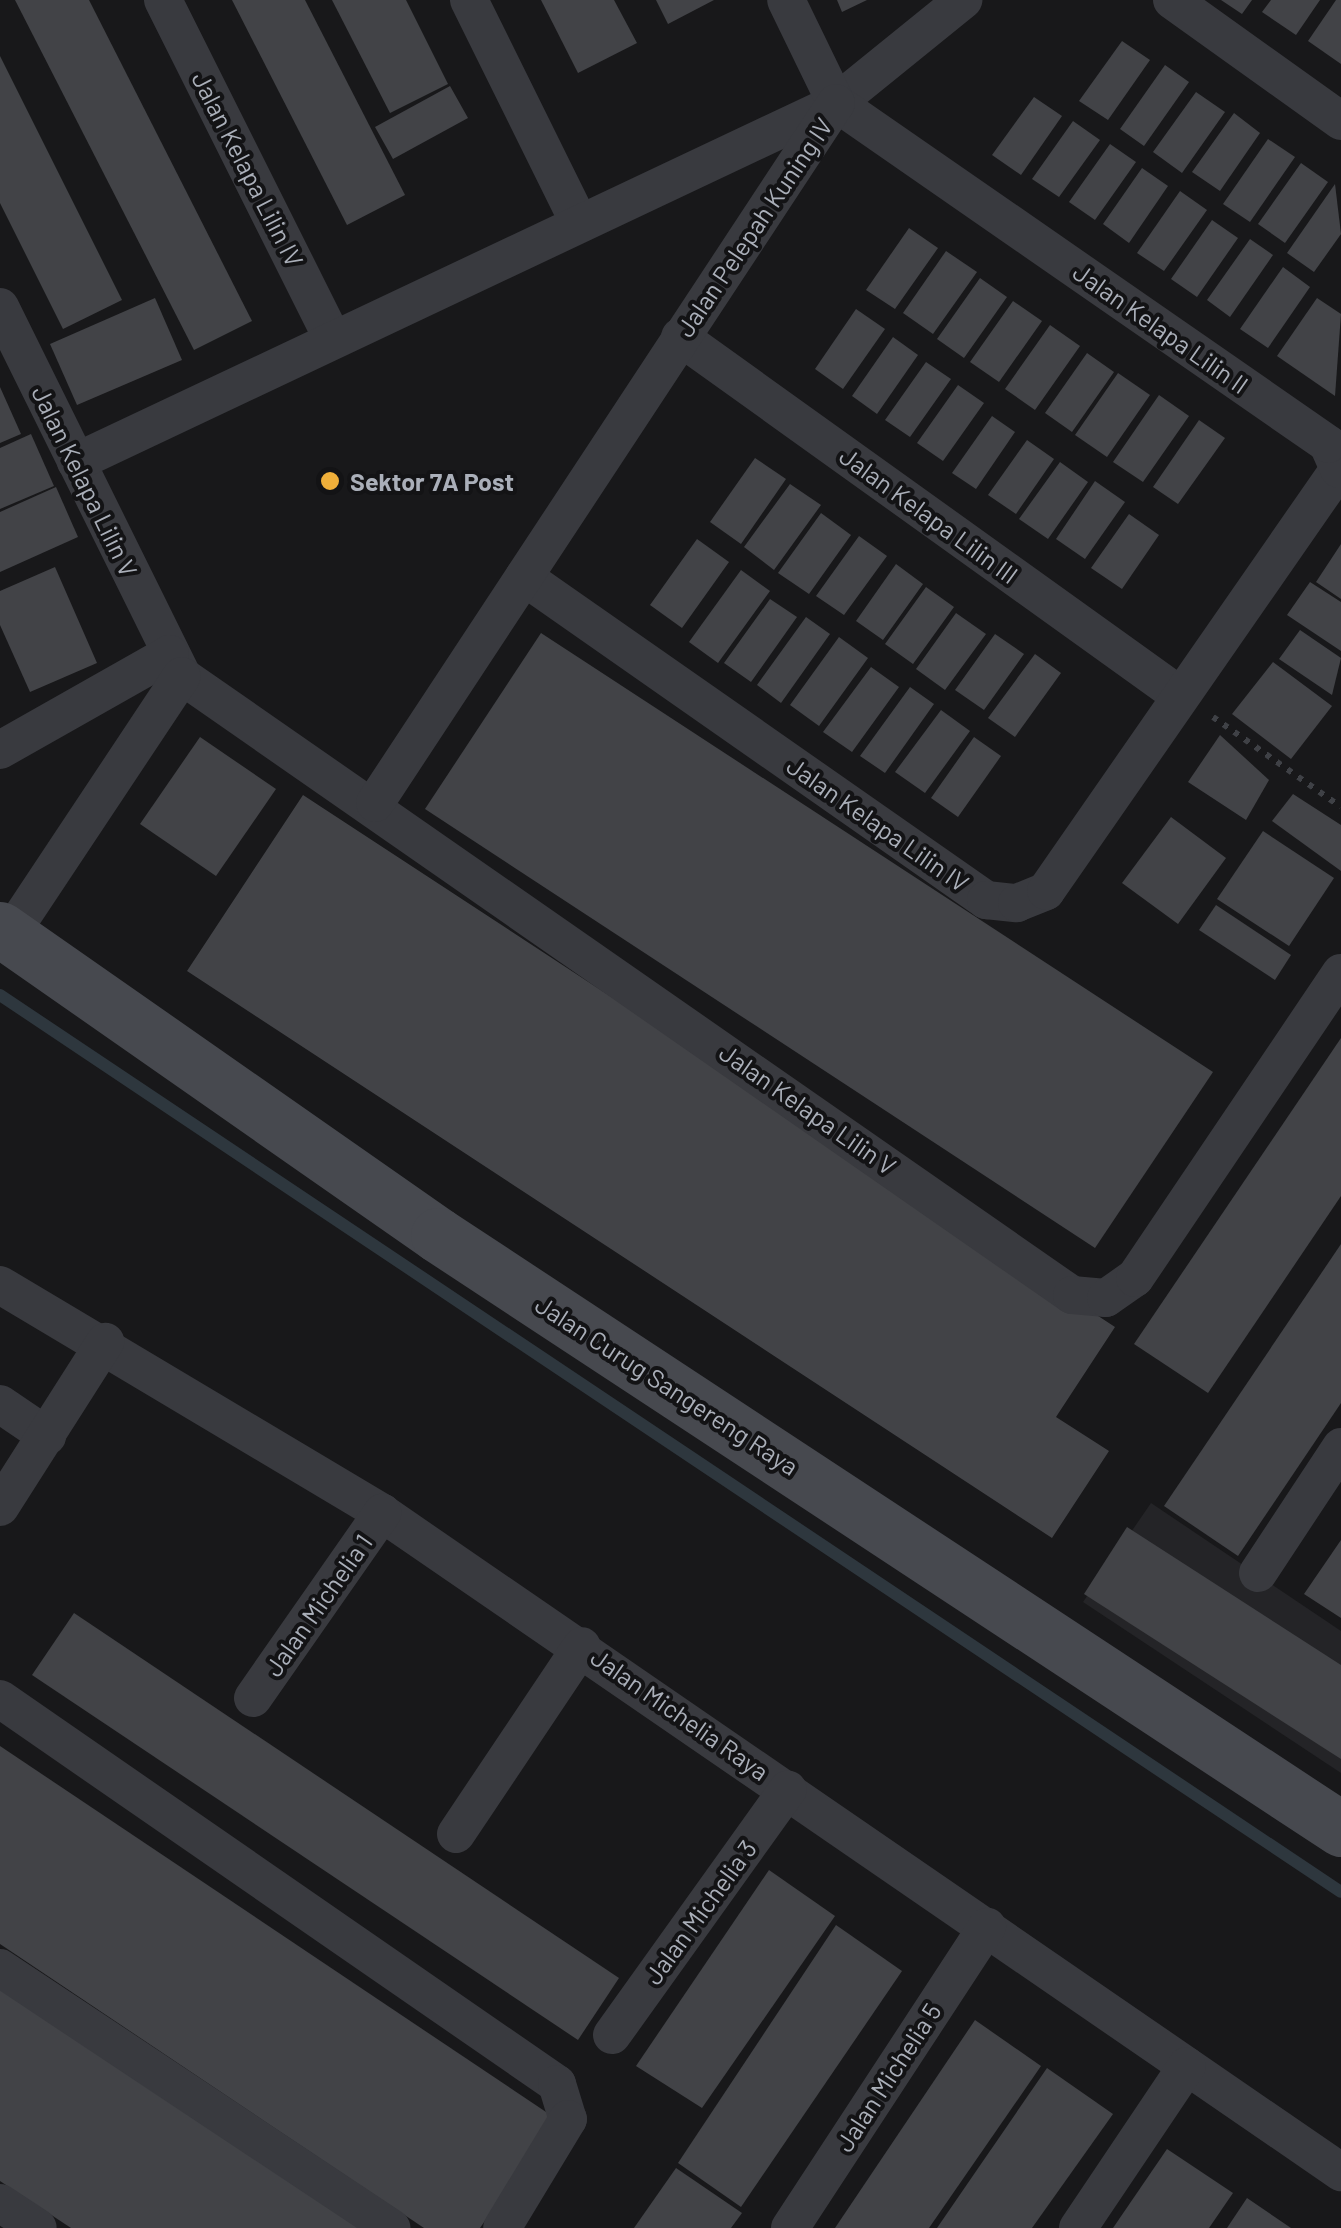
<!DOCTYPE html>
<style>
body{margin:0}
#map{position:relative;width:1341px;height:2228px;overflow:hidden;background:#18181a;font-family:Barlow,sans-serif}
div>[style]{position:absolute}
.built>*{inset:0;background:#242427}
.stream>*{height:12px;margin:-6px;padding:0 6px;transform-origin:6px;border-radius:6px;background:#2e373e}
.building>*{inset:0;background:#424347}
.path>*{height:6px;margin-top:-3px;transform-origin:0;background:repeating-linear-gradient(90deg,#3f4146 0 5px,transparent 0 13px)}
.minor>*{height:38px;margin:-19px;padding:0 19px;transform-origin:19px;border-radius:19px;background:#393a3f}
.secondary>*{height:55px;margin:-27.5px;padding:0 27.5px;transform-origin:27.5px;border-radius:27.5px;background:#47494f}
.dots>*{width:28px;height:28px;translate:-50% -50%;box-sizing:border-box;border:5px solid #131315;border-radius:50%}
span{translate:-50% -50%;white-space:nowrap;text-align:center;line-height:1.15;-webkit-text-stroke:8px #131315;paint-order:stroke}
.street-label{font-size:25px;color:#aaafb9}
.poi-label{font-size:25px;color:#aaafb9;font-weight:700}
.left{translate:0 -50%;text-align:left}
</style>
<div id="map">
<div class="built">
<i style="clip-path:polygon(1151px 1503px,1341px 1631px,1341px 1773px,1083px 1602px)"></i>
</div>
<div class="stream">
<i style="left:0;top:995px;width:1613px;rotate:33.78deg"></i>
</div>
<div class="building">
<i style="clip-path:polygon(15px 0,89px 0,252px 321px,194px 350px)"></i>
<i style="clip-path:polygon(232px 0,305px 0,405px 195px,347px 225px)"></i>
<i style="clip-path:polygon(332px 0,406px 0,448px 84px,390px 113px)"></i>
<i style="clip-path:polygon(541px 0,614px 0,637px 43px,578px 73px)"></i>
<i style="clip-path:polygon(656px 0,714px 0,668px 24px)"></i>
<i style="clip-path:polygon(837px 0,867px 0,842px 12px)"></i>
<i style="clip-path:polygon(1221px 0,1252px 0,1242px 14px)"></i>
<i style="clip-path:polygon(1271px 0,1320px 0,1296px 35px,1262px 12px)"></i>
<i style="clip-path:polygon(1336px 0,1341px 0,1341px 64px,1308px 41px)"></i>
<i style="clip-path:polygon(1122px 41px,1150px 60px,1108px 120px,1079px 101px)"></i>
<i style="clip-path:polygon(0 56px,122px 300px,63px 329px,0 203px)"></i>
<i style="clip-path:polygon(1165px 65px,1189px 82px,1144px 146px,1120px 129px)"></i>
<i style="clip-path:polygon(450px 86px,468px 118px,393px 159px,375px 127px)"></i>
<i style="clip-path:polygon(1196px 92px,1225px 112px,1182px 173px,1153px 152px)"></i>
<i style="clip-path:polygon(1034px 97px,1062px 116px,1021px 175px,992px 155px)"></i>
<i style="clip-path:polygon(1234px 113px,1260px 133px,1220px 191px,1192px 172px)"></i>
<i style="clip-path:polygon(1073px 121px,1100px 140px,1059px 197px,1032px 179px)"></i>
<i style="clip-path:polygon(1268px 139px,1295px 157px,1250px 222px,1223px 204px)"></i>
<i style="clip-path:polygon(1110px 144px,1136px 162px,1095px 220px,1069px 202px)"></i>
<i style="clip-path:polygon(1301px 163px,1328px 182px,1285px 243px,1258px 224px)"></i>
<i style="clip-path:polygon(1142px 168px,1168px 186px,1129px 243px,1103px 224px)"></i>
<i style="clip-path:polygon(1335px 184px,1341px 234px,1314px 272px,1287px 253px)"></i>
<i style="clip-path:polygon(1180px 191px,1207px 210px,1164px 271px,1137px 253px)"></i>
<i style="clip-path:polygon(1212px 220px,1238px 238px,1197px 297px,1171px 279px)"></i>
<i style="clip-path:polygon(909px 228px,938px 248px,895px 309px,866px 290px)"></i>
<i style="clip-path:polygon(1250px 239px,1273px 255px,1230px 317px,1207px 300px)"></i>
<i style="clip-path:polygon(946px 251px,977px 272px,933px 334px,903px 313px)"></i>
<i style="clip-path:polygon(1283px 267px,1310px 287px,1268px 348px,1240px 329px)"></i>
<i style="clip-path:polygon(980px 278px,1007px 297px,964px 358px,937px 339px)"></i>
<i style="clip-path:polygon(155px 298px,182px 360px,77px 405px,50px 344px)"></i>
<i style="clip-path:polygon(1317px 298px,1341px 314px,1335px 396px,1277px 356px)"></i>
<i style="clip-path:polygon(1013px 301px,1042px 321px,999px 382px,970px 362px)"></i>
<i style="clip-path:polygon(856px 309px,885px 329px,843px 389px,815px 369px)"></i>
<i style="clip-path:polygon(1050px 325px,1080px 346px,1035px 410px,1005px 389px)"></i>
<i style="clip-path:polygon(893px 337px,918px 355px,877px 414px,852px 396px)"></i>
<i style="clip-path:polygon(1087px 353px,1114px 372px,1072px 432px,1045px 413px)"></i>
<i style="clip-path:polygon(926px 362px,951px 379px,910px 437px,885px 420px)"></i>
<i style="clip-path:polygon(1118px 373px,1150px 395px,1107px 457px,1075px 435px)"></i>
<i style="clip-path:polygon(958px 385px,984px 403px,943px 461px,917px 443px)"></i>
<i style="clip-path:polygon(0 387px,21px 434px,0 443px)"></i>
<i style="clip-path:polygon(1159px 395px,1189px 416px,1143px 482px,1113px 462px)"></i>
<i style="clip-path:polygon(992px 416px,1015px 432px,976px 489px,952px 473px)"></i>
<i style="clip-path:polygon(1199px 420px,1225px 438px,1178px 504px,1153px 487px)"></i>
<i style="clip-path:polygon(31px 434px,54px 486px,0 509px,0 448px)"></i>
<i style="clip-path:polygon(1027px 440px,1054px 459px,1016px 514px,988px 495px)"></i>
<i style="clip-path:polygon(755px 458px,786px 479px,741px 544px,710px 522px)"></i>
<i style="clip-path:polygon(1060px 462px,1088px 482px,1048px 539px,1019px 519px)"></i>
<i style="clip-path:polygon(1095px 481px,1125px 502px,1085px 559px,1056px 539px)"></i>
<i style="clip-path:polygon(790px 484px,821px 505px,774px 570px,744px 547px)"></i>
<i style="clip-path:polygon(56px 487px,78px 537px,0 572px,0 512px)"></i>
<i style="clip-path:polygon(821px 513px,851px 535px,809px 594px,778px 573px)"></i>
<i style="clip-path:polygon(1129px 514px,1159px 535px,1122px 589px,1091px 568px)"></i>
<i style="clip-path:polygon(859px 536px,887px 556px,844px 615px,816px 596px)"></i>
<i style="clip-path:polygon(697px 539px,729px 562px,682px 628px,650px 605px)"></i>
<i style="clip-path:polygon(1341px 544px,1341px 599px,1316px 582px)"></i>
<i style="clip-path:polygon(896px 564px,923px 584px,883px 640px,856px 621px)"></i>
<i style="clip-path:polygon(55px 567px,97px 663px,30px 692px,0 625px,0 591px)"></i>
<i style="clip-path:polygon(741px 570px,770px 591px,718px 663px,689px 642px)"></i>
<i style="clip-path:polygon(1310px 582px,1341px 602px,1341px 651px,1287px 615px)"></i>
<i style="clip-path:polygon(926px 587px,954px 607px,913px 664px,885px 644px)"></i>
<i style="clip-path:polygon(770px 599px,797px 617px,751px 682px,724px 663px)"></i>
<i style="clip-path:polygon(956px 613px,986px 634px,945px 690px,916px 669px)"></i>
<i style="clip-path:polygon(806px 617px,830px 634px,781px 703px,757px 685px)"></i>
<i style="clip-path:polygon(1300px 630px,1341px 658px,1332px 695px,1279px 659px)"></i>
<i style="clip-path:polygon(541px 633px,1213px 1072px,1095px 1248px,425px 809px)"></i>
<i style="clip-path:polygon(995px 634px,1024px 654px,984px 710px,955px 690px)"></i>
<i style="clip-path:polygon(839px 637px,868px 658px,819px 726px,790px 705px)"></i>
<i style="clip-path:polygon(1035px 654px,1061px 673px,1015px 737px,988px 718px)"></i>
<i style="clip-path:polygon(1273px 662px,1332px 706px,1291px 759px,1232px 714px)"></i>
<i style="clip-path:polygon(871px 667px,899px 687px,852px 752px,823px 732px)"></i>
<i style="clip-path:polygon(910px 687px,934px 704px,885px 773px,860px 756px)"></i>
<i style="clip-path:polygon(941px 710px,970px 731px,925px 793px,895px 772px)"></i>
<i style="clip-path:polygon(1220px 735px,1269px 780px,1246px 820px,1188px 782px)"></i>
<i style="clip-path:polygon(200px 737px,276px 789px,216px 876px,140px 824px)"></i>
<i style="clip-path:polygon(974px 737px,1001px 756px,958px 817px,931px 798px)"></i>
<i style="clip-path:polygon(1293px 794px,1341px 825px,1341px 871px,1272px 821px)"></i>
<i style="clip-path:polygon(303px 795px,1115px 1327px,1056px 1417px,1109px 1451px,1052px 1538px,187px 971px)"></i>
<i style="clip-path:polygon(1171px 817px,1226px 858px,1178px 924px,1122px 883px)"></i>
<i style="clip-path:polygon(1263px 831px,1334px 878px,1289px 946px,1217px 899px)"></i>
<i style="clip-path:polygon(1216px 905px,1291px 955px,1275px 980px,1199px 930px)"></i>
<i style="clip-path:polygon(1341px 1038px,1341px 1196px,1208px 1393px,1134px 1344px)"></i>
<i style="clip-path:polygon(1341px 1244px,1341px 1403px,1238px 1556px,1164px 1506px)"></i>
<i style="clip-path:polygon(1127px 1527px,1341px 1665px,1341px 1759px,1084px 1594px)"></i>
<i style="clip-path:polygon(1341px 1540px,1341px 1618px,1304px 1594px)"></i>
<i style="clip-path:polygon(74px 1613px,619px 1978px,578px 2040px,32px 1675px)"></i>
<i style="clip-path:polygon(0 1746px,555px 2118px,480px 2228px,424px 2228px,0 1944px)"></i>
<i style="clip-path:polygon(769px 1870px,835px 1916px,702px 2108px,636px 2066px)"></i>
<i style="clip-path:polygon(836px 1925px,902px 1971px,741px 2207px,678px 2163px)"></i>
<i style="clip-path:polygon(0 1983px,366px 2228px,71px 2228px,12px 2189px,0 2181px)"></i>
<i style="clip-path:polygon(975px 2020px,1041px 2066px,929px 2228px,835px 2228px)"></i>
<i style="clip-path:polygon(1047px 2068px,1113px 2114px,1032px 2228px,937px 2228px)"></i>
<i style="clip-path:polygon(1167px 2149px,1233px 2193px,1209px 2228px,1113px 2228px)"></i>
<i style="clip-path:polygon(676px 2168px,742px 2213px,731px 2228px,634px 2228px)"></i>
<i style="clip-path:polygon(1247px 2198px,1291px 2228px,1227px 2228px)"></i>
</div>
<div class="path">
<i style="left:1213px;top:717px;width:156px;rotate:35.1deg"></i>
</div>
<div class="minor">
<i style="left:163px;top:0;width:379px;rotate:63.4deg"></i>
<i style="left:469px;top:0;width:246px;rotate:63.7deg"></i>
<i style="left:1172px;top:0;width:208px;rotate:35.6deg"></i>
<i style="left:0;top:307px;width:411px;rotate:63.7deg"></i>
<i style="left:182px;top:676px;width:1084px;rotate:34.82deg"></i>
<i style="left:1072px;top:1295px;width:34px;rotate:5deg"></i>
<i style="left:1106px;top:1298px;width:35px;rotate:-35deg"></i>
<i style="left:1135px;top:1278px;width:368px;rotate:-56deg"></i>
<i style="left:680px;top:337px;width:613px;rotate:35.64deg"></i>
<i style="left:76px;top:462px;width:841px;rotate:-25.28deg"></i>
<i style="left:836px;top:103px;width:164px;rotate:-39deg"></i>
<i style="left:524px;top:577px;width:564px;rotate:34.96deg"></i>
<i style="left:986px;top:900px;width:31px;rotate:6deg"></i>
<i style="left:1017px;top:903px;width:31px;rotate:-22deg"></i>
<i style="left:1046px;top:891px;width:514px;rotate:-55.23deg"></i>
<i style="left:1339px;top:469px;width:27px;rotate:-114deg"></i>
<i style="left:1328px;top:444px;width:599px;rotate:-145.27deg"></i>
<i style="left:836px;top:103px;width:114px;rotate:-115.9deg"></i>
<i style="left:0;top:750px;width:195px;rotate:-29.5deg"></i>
<i style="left:375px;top:803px;width:838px;rotate:-56.63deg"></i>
<i style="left:9px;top:936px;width:312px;rotate:-56.4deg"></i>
<i style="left:0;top:1285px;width:445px;rotate:30.8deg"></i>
<i style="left:382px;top:1513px;width:1164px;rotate:34.5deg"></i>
<i style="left:0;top:1404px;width:57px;rotate:34.2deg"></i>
<i style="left:0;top:1507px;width:196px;rotate:-57.5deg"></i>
<i style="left:1258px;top:1573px;width:151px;rotate:-56.6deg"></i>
<i style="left:253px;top:1698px;width:226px;rotate:-55.1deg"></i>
<i style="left:0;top:1699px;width:677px;rotate:34.65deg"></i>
<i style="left:557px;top:2084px;width:37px;rotate:73deg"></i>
<i style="left:568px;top:2119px;width:127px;rotate:121.2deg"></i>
<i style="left:456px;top:1834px;width:226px;rotate:-56.2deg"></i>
<i style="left:0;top:1968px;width:470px;rotate:33.6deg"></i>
<i style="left:612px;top:2035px;width:302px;rotate:-54.4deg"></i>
<i style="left:0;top:2203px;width:45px;rotate:33.3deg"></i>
<i style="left:790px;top:2228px;width:360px;rotate:-56.8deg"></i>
<i style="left:1078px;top:2228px;width:195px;rotate:-56.1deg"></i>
</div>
<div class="secondary">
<i style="left:0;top:929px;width:534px;rotate:34.94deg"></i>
<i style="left:438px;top:1235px;width:1081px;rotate:33.34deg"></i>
</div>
<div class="dots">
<i style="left:330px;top:481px;background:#efaf3a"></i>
</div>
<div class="street-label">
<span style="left:248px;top:169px;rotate:63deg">Jalan Kelapa Lilin IV</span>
<span style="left:754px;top:227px;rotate:-56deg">Jalan Pelepah Kuning IV</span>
<span style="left:1161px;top:328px;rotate:35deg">Jalan Kelapa Lilin II</span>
<span style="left:85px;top:481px;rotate:64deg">Jalan Kelapa Lilin V</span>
<span style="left:929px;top:515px;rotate:36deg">Jalan Kelapa Lilin III</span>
<span style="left:878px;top:824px;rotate:35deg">Jalan Kelapa Lilin IV</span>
<span style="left:808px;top:1109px;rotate:35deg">Jalan Kelapa Lilin V</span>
<span style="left:667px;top:1385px;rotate:33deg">Jalan Curug Sangereng Raya</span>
<span style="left:318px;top:1605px;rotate:-55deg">Jalan Michelia 1</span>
<span style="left:680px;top:1714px;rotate:35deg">Jalan Michelia Raya</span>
<span style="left:700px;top:1912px;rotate:-54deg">Jalan Michelia 3</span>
<span style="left:888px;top:2077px;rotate:-57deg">Jalan Michelia 5</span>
</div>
<div class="poi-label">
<span class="left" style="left:350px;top:481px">Sektor 7A Post</span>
</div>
</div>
